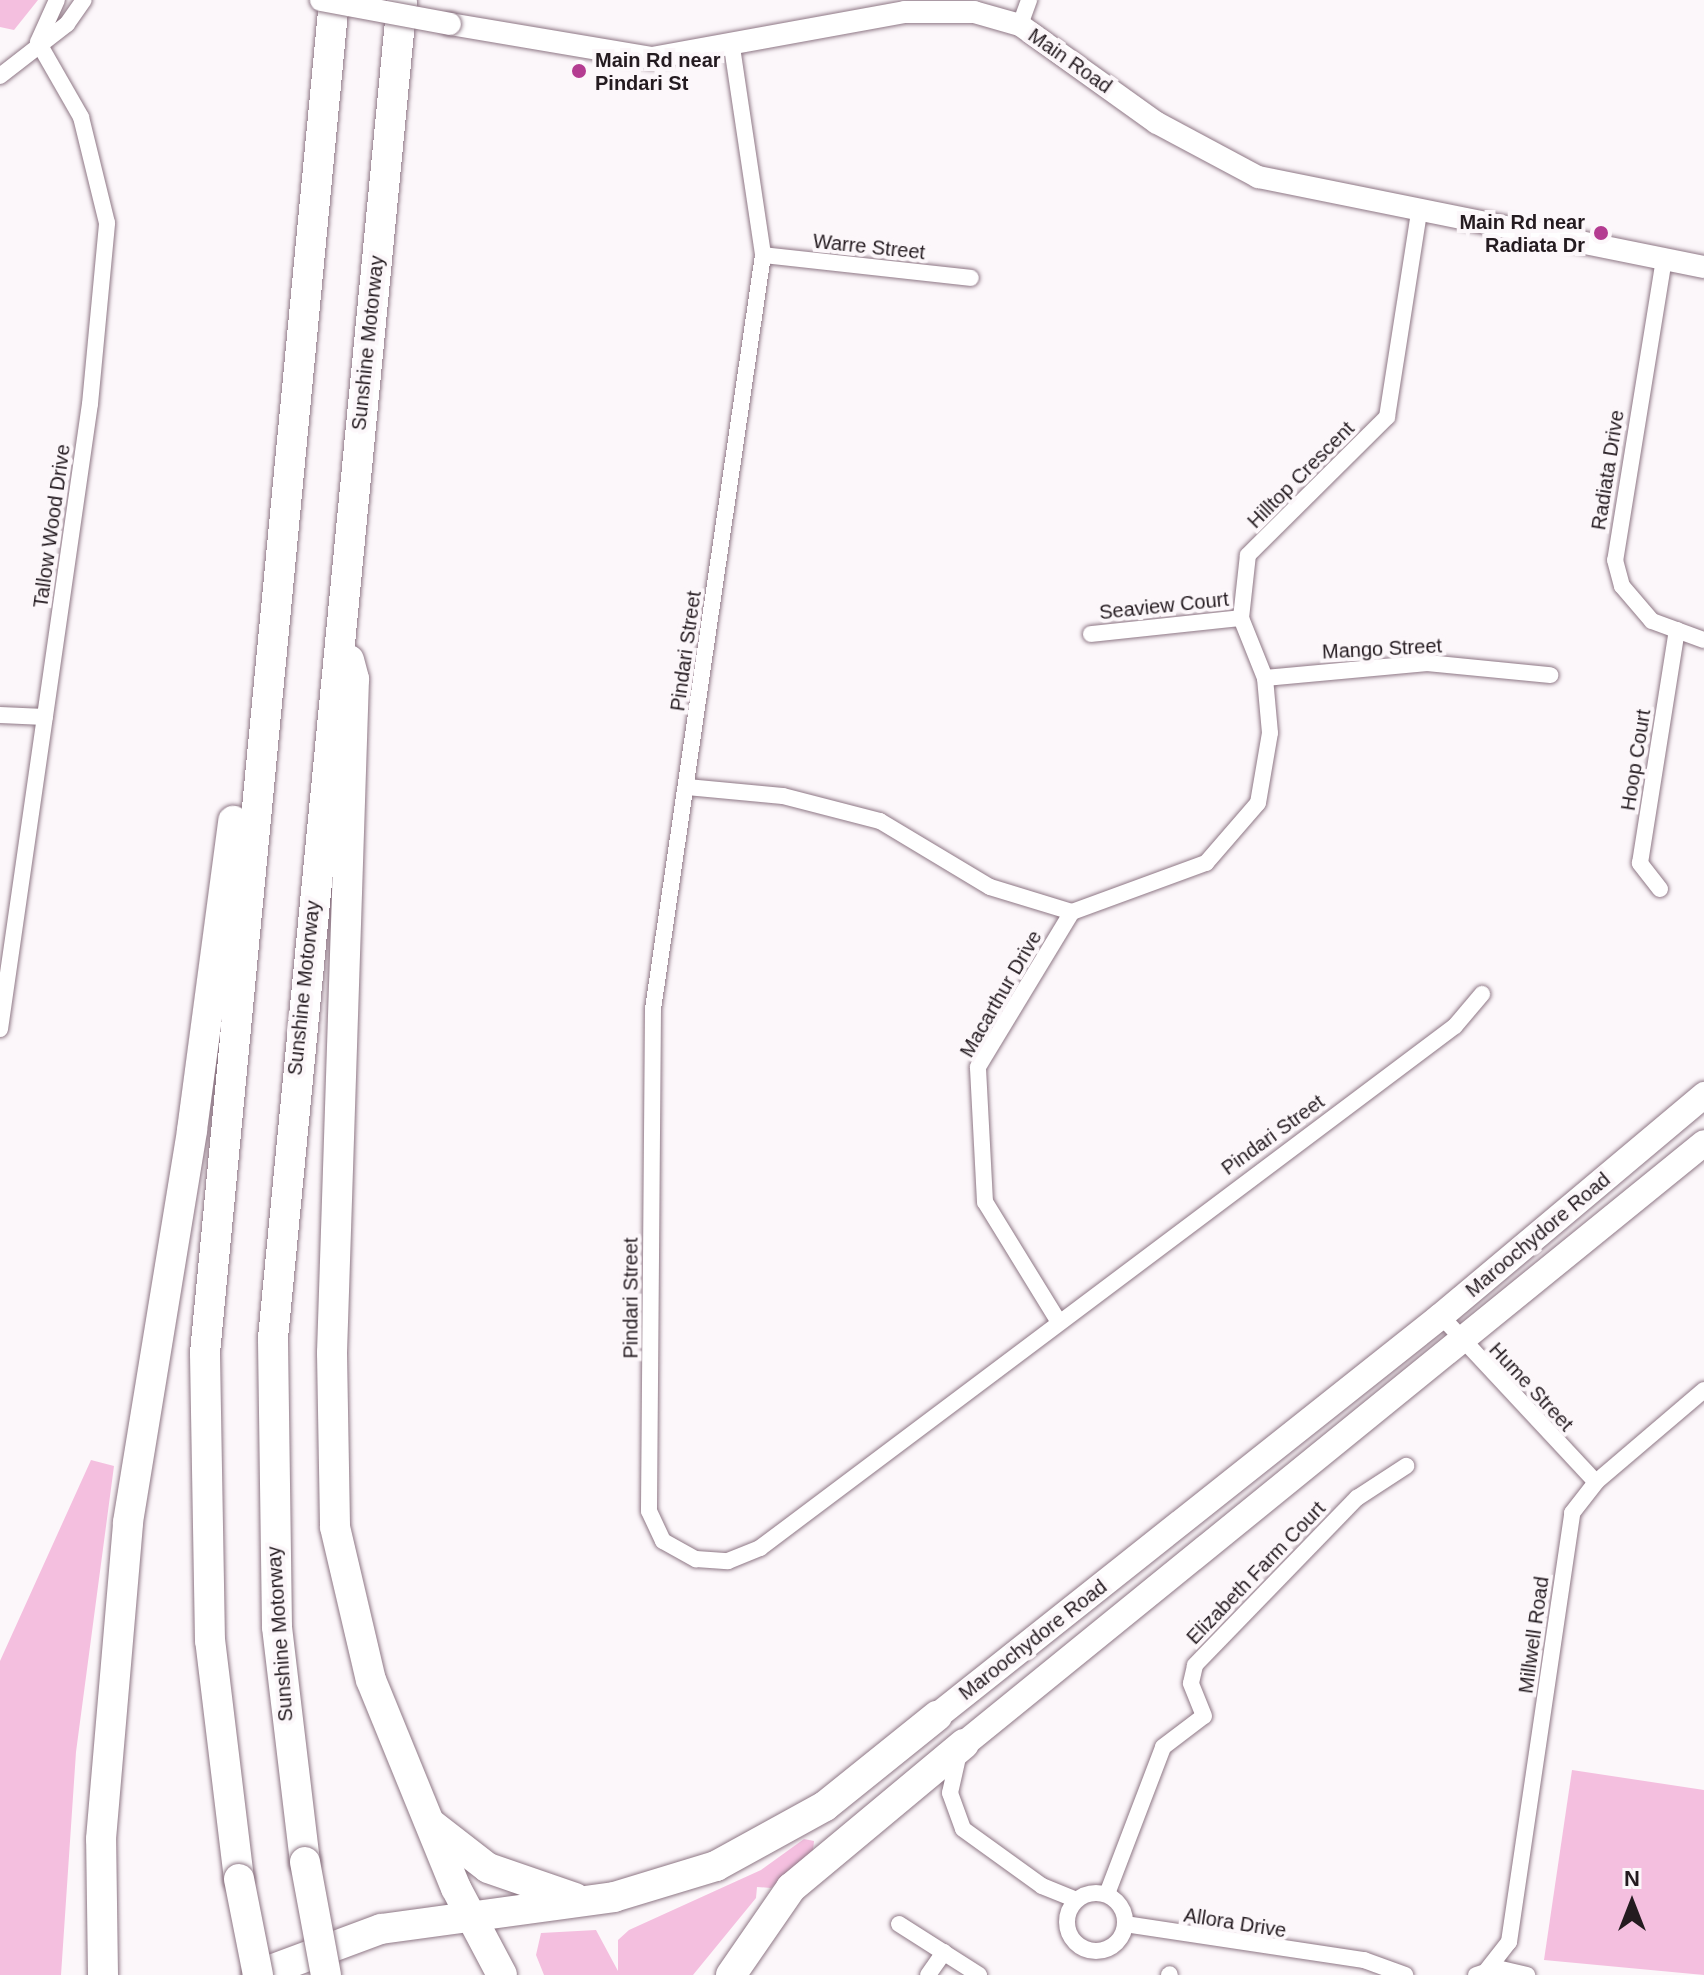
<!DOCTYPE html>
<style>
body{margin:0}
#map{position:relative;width:1704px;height:1975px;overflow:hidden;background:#fcf7fa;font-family:Arial,sans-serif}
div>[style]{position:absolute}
.green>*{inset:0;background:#f4bfdf}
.roads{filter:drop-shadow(0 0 2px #8e7785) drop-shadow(0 0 2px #8e7785)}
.street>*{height:16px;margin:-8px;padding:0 8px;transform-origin:8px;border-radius:8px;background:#fff}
.street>.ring{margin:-8px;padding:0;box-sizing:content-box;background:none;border:16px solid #fff;border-radius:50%}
.secondary>*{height:22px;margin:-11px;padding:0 11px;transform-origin:11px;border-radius:11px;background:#fff}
.primary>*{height:26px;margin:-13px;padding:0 13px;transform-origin:13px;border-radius:13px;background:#fff}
.highway>*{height:30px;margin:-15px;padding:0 15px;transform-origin:15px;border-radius:15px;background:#fff}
.bridges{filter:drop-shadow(0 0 2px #8e7785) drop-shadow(0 0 2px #8e7785)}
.secondary-bridge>*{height:22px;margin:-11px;padding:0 11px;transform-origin:11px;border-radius:11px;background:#fff}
.highway-bridge>*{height:30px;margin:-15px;padding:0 15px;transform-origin:15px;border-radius:15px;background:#fff}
.dots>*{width:22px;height:22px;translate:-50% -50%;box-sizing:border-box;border:4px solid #fcf7fa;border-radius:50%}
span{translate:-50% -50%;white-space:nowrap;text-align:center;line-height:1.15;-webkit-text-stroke:8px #fcf7fa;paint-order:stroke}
.poi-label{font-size:20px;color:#241b20;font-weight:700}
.left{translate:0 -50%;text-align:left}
.right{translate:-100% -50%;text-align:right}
.street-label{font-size:20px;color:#241b20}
.north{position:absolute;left:1592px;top:1863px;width:80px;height:80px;-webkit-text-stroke:6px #fcf7fa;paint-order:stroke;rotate:0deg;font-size:22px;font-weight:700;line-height:32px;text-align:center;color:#241b20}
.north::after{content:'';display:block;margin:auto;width:28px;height:36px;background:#241b20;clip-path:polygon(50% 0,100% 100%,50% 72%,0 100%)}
</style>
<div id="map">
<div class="green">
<i style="clip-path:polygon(0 0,38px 0,14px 30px,0 27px)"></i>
<i style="clip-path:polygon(91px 1460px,114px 1466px,76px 1752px,61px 1975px,0 1975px,0 1661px)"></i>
<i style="clip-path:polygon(1572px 1770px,1704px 1790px,1704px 1975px,1544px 1960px)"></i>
<i style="clip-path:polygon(804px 1839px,814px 1841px,813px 1850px,771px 1888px,757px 1887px,756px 1898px,693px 1975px,544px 1975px,536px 1955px,541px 1933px,596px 1930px,618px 1971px,618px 1940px,629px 1930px,761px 1870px)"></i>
</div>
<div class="roads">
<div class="street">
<i style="left:1020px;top:25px;width:27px;rotate:-70deg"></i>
<i style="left:38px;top:42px;width:46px;rotate:-65.7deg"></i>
<i style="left:732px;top:47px;width:210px;rotate:81.5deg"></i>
<i style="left:763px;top:255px;width:762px;rotate:98.3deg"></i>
<i style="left:653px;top:1009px;width:502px;rotate:90.46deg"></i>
<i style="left:649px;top:1511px;width:33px;rotate:65deg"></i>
<i style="left:663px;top:1541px;width:38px;rotate:29deg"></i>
<i style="left:696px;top:1559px;width:32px;rotate:4deg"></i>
<i style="left:728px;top:1561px;width:35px;rotate:-22deg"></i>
<i style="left:760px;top:1548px;width:869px;rotate:-36.91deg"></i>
<i style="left:1455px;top:1026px;width:42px;rotate:-49.8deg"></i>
<i style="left:0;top:76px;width:85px;rotate:-37.8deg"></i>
<i style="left:67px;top:24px;width:29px;rotate:-55deg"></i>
<i style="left:763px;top:255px;width:209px;rotate:6.3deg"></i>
<i style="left:1664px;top:259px;width:305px;rotate:99.2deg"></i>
<i style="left:1615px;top:560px;width:27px;rotate:75deg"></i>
<i style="left:1622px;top:586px;width:46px;rotate:49.4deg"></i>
<i style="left:1652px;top:621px;width:55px;rotate:20.1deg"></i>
<i style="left:1091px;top:634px;width:151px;rotate:-6.1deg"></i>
<i style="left:1265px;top:678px;width:163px;rotate:-5.3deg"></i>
<i style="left:1427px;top:663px;width:124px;rotate:5.6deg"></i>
<i style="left:0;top:715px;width:45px;rotate:2.5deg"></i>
<i style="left:687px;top:787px;width:96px;rotate:5.4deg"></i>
<i style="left:783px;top:796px;width:100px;rotate:14.5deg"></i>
<i style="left:880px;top:821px;width:128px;rotate:31deg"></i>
<i style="left:990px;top:887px;width:86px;rotate:17deg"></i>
<i style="left:1072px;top:912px;width:143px;rotate:-20.1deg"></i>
<i style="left:1206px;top:863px;width:79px;rotate:-49.1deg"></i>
<i style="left:1258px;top:803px;width:71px;rotate:-80.3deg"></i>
<i style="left:1270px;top:733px;width:55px;rotate:-95.2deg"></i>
<i style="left:1265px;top:678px;width:65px;rotate:-111.8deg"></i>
<i style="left:1241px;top:618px;width:63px;rotate:-83.7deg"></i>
<i style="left:1248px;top:555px;width:196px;rotate:-44.8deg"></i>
<i style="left:1387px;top:417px;width:207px;rotate:-81.1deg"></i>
<i style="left:1660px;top:889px;width:33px;rotate:-128deg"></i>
<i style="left:1640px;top:863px;width:236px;rotate:-81deg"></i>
<i style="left:0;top:1029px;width:631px;rotate:-81.81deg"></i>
<i style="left:90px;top:404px;width:182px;rotate:-84.6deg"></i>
<i style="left:107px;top:223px;width:109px;rotate:-103.8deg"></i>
<i style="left:81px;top:117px;width:86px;rotate:-119.8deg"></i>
<i style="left:1441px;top:1316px;width:227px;rotate:47deg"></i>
<i style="left:1057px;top:1319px;width:137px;rotate:-121.6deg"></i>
<i style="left:985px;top:1202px;width:135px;rotate:-93deg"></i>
<i style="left:978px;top:1067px;width:181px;rotate:-58.8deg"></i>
<i style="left:959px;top:1753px;width:41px;rotate:102.7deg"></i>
<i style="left:950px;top:1793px;width:38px;rotate:70deg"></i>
<i style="left:963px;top:1829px;width:97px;rotate:35.8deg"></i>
<i style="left:1042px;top:1886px;width:37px;rotate:22deg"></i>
<i class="ring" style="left:1067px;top:1893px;width:42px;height:42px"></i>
<i style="left:1107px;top:1894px;width:157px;rotate:-69.1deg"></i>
<i style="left:1163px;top:1747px;width:51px;rotate:-37.1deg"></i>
<i style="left:1204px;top:1716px;width:35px;rotate:-112deg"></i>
<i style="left:1191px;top:1683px;width:18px;rotate:-77deg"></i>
<i style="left:1195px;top:1665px;width:233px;rotate:-45.9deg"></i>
<i style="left:1357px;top:1498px;width:59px;rotate:-33.1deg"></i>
<i style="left:899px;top:1924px;width:95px;rotate:32.5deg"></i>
<i style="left:1125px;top:1924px;width:242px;rotate:8.6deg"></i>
<i style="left:1364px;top:1960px;width:44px;rotate:20.1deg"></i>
<i style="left:1487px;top:1970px;width:36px;rotate:-52deg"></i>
<i style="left:1509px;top:1942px;width:434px;rotate:-81.6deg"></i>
<i style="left:1572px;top:1513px;width:39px;rotate:-52deg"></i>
<i style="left:1596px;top:1482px;width:142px;rotate:-40.4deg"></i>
<i style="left:928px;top:1975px;width:28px;rotate:-55deg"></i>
<i style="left:1169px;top:1975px;width:1px;rotate:-45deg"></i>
<i style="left:1476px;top:1975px;width:22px;rotate:-18deg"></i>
<i style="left:1497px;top:1968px;width:31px;rotate:13deg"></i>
</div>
<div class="secondary">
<i style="left:450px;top:24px;width:205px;rotate:9.6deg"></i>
<i style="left:652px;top:58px;width:257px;rotate:-10.3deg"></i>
<i style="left:905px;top:12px;width:69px"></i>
<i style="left:974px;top:12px;width:48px;rotate:15.8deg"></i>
<i style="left:1020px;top:25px;width:168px;rotate:35.6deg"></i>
<i style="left:1157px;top:123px;width:115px;rotate:28.1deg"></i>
<i style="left:1258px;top:177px;width:455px;rotate:11.4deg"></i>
</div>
<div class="primary">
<i style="left:937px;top:1716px;width:643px;rotate:-38.44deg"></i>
<i style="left:1441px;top:1316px;width:344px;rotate:-40deg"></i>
<i style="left:964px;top:1744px;width:953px;rotate:-39.08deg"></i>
</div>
<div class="highway">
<i style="left:349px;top:660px;width:20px;rotate:75deg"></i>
<i style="left:354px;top:679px;width:674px;rotate:91.87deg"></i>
<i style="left:332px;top:1353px;width:174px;rotate:89deg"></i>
<i style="left:335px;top:1527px;width:157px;rotate:76.8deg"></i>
<i style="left:371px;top:1680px;width:225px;rotate:67.8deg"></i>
<i style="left:456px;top:1888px;width:98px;rotate:62.1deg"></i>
<i style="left:430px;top:1823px;width:73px;rotate:37.8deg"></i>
<i style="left:488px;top:1868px;width:92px;rotate:19deg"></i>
<i style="left:305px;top:1862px;width:237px;rotate:-96.8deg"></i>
<i style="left:277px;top:1627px;width:289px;rotate:-90.8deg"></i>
<i style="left:273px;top:1338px;width:1344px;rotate:-84.49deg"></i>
<i style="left:239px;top:1879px;width:240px;rotate:-96.9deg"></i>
<i style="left:210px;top:1641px;width:288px;rotate:-91deg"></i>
<i style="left:205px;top:1353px;width:1359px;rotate:-84.55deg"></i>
<i style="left:103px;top:1975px;width:136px;rotate:-90.8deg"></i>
<i style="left:101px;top:1839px;width:318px;rotate:-85.1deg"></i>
<i style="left:128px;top:1522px;width:397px;rotate:-80.7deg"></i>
<i style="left:192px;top:1130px;width:312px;rotate:-82.4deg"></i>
<i style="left:257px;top:1975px;width:132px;rotate:-20.4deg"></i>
<i style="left:381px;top:1929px;width:235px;rotate:-7.8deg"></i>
<i style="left:614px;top:1897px;width:107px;rotate:-16.9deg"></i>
<i style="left:716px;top:1866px;width:124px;rotate:-28.8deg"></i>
<i style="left:825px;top:1806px;width:144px;rotate:-38.8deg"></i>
<i style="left:731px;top:1975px;width:106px;rotate:-55.4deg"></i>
<i style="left:791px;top:1888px;width:225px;rotate:-39.8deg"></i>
</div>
</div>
<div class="bridges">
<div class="secondary-bridge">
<i style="left:321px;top:0;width:131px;rotate:10.5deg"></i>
</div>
<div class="highway-bridge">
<i style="left:305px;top:1862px;width:115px;rotate:79.5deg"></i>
<i style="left:239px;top:1879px;width:98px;rotate:78.8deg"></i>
</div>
</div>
<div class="dots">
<i style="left:579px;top:71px;background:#b43c91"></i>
<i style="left:1601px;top:233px;background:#b43c91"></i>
</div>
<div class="poi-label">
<span class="left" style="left:595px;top:72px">Main Rd near<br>Pindari St</span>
<span class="right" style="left:1585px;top:234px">Main Rd near<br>Radiata Dr</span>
</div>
<div class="street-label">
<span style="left:1070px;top:61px;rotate:35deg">Main Road</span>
<span style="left:869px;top:247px;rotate:6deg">Warre Street</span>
<span style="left:368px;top:343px;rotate:-84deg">Sunshine Motorway</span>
<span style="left:1608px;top:470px;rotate:-81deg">Radiata Drive</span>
<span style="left:1301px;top:475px;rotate:-45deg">Hilltop Crescent</span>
<span style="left:52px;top:526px;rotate:-82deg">Tallow Wood Drive</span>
<span style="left:1164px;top:606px;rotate:-6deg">Seaview Court</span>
<span style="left:1382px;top:649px;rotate:-3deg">Mango Street</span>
<span style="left:686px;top:651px;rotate:-82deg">Pindari Street</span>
<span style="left:1636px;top:760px;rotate:-81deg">Hoop Court</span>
<span style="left:304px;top:988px;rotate:-84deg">Sunshine Motorway</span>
<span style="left:1001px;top:994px;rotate:-60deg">Macarthur Drive</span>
<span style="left:1273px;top:1135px;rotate:-36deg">Pindari Street</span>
<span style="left:1538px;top:1235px;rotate:-40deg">Maroochydore Road</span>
<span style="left:631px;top:1298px;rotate:-90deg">Pindari Street</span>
<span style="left:1531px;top:1387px;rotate:47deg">Hume Street</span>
<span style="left:1256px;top:1573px;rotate:-46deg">Elizabeth Farm Court</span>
<span style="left:280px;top:1634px;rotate:-94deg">Sunshine Motorway</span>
<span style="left:1534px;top:1635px;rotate:-82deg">Millwell Road</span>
<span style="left:1033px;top:1640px;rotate:-38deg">Maroochydore Road</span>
<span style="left:1235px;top:1923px;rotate:9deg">Allora Drive</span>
</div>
<div class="north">N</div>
</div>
